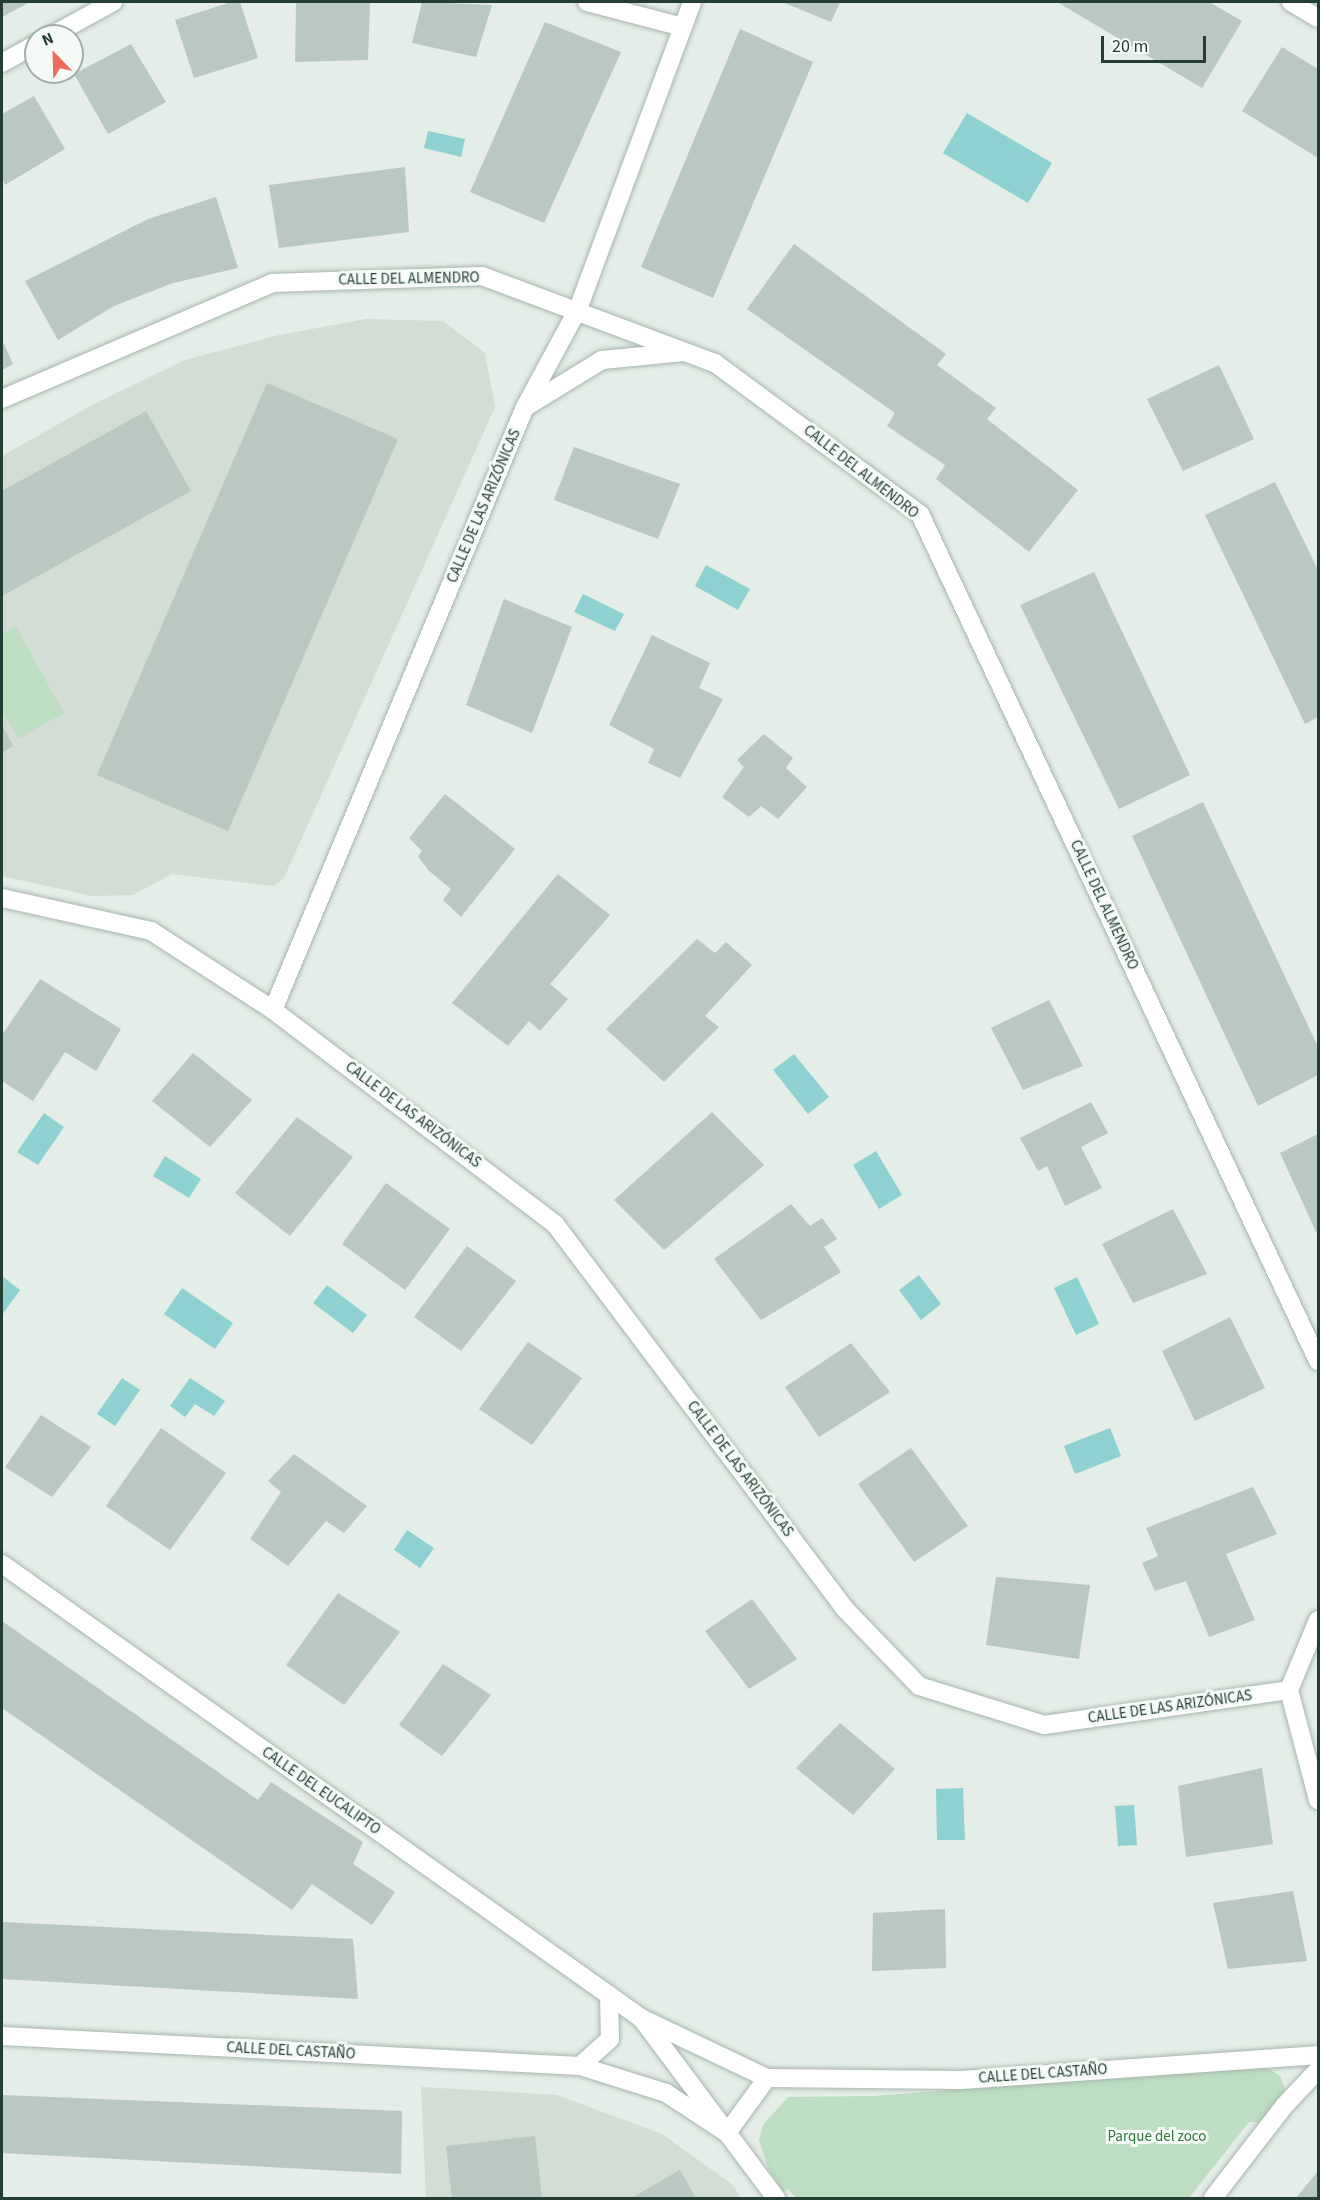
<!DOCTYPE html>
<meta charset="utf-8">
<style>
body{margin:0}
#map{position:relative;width:1320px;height:2200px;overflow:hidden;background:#e4ede7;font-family:"Source Sans 3",sans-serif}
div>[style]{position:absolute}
.built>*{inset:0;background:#d2ddd6}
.green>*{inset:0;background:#bddec0}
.water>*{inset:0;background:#8dd1d0}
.building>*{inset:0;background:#b9c8c0}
.roads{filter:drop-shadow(0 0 2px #a6b5ad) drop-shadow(0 0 2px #a6b5ad)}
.street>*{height:18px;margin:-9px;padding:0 9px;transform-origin:9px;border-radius:9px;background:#fff}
span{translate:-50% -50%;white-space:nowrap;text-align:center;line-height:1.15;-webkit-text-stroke:6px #f5faf6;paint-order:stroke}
.street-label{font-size:15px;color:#233f33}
.park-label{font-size:15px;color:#2e763d}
.frame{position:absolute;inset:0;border:3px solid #233f33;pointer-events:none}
.north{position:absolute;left:24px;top:24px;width:60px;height:60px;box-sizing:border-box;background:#f5faf6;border:2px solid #a1afa8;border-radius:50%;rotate:337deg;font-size:16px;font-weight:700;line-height:24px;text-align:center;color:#233f33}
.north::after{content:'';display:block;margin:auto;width:21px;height:27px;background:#f0695f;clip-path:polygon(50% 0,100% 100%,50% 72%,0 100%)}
.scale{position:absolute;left:1101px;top:36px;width:105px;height:27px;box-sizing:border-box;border:3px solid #233f33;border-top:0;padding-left:8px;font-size:18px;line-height:21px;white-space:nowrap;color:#233f33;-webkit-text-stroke:4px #f5faf6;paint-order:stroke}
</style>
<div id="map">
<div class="built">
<i style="clip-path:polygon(366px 319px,443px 321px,485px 353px,495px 407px,284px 878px,274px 886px,172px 874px,133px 895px,92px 896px,2px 876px,2px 456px,94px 404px,185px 360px,279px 335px)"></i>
<i style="clip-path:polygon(421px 2087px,557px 2095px,662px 2134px,733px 2185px,741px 2198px,426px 2198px)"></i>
</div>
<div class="green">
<i style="clip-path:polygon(16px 627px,64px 713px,18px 739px,2px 710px,2px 635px)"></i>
<i style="clip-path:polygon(1266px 2067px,1280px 2076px,1285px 2089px,1282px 2103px,1266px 2123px,1249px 2122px,1189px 2198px,796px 2198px,788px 2189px,783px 2191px,768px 2168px,759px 2140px,763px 2125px,788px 2097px,873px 2096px)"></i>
</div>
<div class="water">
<i style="clip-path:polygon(967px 113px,1052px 163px,1028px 203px,943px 153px)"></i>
<i style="clip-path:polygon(428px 131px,465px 139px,461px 157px,424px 148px)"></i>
<i style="clip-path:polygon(706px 565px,750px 589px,738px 610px,695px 586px)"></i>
<i style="clip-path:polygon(583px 594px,624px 614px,615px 631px,574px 612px)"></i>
<i style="clip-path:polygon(794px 1054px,829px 1097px,808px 1114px,773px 1070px)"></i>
<i style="clip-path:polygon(44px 1113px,64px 1127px,38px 1165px,17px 1152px)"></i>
<i style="clip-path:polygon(876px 1151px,902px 1195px,879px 1209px,853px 1165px)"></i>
<i style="clip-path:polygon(165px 1156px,201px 1179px,189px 1198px,153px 1176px)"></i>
<i style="clip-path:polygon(919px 1275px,941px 1304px,921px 1320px,899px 1290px)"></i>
<i style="clip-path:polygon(2px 1276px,20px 1290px,2px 1315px)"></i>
<i style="clip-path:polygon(1077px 1277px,1099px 1324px,1076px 1335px,1054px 1288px)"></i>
<i style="clip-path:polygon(327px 1285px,367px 1315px,353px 1333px,313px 1303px)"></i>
<i style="clip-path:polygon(182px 1288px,233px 1323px,215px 1349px,164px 1314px)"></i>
<i style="clip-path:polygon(122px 1378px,140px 1390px,115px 1426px,97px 1414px)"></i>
<i style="clip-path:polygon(190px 1378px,225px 1401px,214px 1416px,195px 1404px,185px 1417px,170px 1406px)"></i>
<i style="clip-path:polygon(1110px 1428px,1121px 1456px,1075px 1474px,1064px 1446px)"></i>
<i style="clip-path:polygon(407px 1530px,434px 1548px,420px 1568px,394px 1550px)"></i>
<i style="clip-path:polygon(963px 1788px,965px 1840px,937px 1840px,936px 1789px)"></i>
<i style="clip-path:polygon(1134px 1805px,1137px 1845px,1118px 1846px,1115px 1806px)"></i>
</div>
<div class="building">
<i style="clip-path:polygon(2px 2px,30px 2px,2px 17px)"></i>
<i style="clip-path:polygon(231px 2px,240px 2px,258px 58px,194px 78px,175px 20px)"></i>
<i style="clip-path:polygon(296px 2px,370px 2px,368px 60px,295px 62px)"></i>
<i style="clip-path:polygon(422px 2px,492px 5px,476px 57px,412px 43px)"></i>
<i style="clip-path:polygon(782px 2px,840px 2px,831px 22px)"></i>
<i style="clip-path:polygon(1057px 2px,1209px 2px,1242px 21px,1202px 88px)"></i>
<i style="clip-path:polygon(545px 22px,621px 52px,544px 223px,470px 192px)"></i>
<i style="clip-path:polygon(740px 29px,813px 62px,713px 298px,641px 267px)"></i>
<i style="clip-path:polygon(131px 44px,166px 102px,108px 134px,74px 74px)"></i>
<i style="clip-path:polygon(1282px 47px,1318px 69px,1318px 158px,1242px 111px)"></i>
<i style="clip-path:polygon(34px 96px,65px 149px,5px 185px,2px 178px,2px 114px)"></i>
<i style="clip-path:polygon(405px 167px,409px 232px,279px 248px,269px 185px)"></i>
<i style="clip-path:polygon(216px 197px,238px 268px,173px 283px,114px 306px,58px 340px,25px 281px,148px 219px)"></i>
<i style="clip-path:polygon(794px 244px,946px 354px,937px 365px,996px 408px,987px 419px,1078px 490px,1029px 552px,936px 479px,945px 465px,887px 426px,895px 413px,747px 309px)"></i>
<i style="clip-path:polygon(2px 340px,13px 364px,2px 370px)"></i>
<i style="clip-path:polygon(1219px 365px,1254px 439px,1183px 471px,1147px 399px)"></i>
<i style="clip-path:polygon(267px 383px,398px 439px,228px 831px,97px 775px)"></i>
<i style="clip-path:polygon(146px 411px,191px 491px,2px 596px,2px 491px)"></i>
<i style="clip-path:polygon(574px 447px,680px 484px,658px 539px,554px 500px)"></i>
<i style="clip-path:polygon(1275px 482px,1318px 570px,1318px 717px,1305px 724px,1205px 515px)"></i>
<i style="clip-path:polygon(1094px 572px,1190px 775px,1119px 809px,1020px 605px)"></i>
<i style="clip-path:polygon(504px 599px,572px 627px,532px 733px,466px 705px)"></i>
<i style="clip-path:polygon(652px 635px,710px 663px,699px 688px,723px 699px,680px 778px,648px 763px,654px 749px,609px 725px)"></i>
<i style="clip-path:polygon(2px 725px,13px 746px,2px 753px)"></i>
<i style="clip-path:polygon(764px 734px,793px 758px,786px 768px,807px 787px,778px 819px,761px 806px,749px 817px,722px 797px,744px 767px,737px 760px)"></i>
<i style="clip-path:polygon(445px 794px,515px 849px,461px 917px,443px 900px,451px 889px,428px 870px,418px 856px,422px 851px,409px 838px)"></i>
<i style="clip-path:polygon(1203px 802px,1318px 1047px,1318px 1075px,1258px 1106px,1132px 836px)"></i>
<i style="clip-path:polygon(558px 874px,610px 915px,550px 984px,568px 999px,540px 1031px,529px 1021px,508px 1046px,452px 1003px)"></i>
<i style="clip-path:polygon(697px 939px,715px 953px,726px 942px,752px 965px,705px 1016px,719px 1027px,664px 1082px,606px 1029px)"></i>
<i style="clip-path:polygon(40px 979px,121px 1029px,96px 1071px,65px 1052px,33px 1101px,2px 1081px,2px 1035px)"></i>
<i style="clip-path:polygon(1049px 1000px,1083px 1066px,1023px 1090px,991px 1028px)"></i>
<i style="clip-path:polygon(193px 1053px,252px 1100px,210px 1147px,152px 1101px)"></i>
<i style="clip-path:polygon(1091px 1102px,1108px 1133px,1081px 1147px,1102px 1188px,1065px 1206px,1047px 1166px,1038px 1171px,1020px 1138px)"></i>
<i style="clip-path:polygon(712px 1112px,764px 1165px,664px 1250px,614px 1200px)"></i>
<i style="clip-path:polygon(297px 1117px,353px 1157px,290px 1236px,235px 1193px)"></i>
<i style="clip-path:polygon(1318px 1134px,1318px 1236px,1280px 1153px)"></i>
<i style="clip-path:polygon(386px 1183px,450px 1229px,405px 1290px,342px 1244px)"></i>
<i style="clip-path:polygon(791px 1204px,810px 1226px,822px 1218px,837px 1239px,824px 1247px,841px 1272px,761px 1320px,714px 1259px)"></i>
<i style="clip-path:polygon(1173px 1209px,1207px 1274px,1133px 1303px,1102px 1244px)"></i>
<i style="clip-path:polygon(467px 1246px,516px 1281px,461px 1351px,414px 1317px)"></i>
<i style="clip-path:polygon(1230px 1317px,1265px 1388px,1195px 1421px,1162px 1351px)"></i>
<i style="clip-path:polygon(528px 1342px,582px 1378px,532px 1445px,479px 1409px)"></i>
<i style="clip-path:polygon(851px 1343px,890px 1392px,819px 1437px,785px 1387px)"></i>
<i style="clip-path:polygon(41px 1415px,91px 1447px,52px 1497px,5px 1467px)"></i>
<i style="clip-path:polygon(161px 1428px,226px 1473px,170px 1550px,106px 1506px)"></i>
<i style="clip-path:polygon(911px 1448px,968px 1526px,914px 1562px,858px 1484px)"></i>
<i style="clip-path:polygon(294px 1454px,367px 1506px,344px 1533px,326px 1521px,288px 1566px,250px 1539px,281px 1492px,268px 1481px)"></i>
<i style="clip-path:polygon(1253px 1487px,1277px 1534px,1226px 1554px,1255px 1620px,1209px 1637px,1186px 1581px,1155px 1591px,1142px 1563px,1158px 1556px,1146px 1528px)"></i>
<i style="clip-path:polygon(996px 1577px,1090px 1585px,1079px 1659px,986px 1645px)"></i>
<i style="clip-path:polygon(338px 1593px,400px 1632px,344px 1705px,286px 1665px)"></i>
<i style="clip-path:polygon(752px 1599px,797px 1659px,749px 1689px,705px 1631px)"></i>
<i style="clip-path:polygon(2px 1621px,258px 1800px,271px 1782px,363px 1842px,353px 1864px,395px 1892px,372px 1925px,312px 1884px,292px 1910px,2px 1708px)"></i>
<i style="clip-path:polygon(443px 1664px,491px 1695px,442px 1756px,399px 1725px)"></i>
<i style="clip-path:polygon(840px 1723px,895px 1769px,853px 1815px,796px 1768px)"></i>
<i style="clip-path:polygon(1262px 1768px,1273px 1844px,1186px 1857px,1178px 1786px)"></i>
<i style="clip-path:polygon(1293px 1891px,1307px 1961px,1228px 1969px,1213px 1903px)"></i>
<i style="clip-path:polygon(945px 1909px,946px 1968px,872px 1971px,873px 1913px)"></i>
<i style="clip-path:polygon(2px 1922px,353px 1939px,358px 1999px,2px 1979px)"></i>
<i style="clip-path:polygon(2px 2095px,402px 2111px,401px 2174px,2px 2153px)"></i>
<i style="clip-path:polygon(535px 2136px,542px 2198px,452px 2198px,446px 2146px)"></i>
<i style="clip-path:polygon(680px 2170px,696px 2198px,631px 2198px)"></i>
<i style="clip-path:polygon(1318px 2171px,1318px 2198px,1296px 2198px)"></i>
</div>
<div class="roads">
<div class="street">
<i style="left:587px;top:2px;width:99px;rotate:14.6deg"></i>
<i style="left:1291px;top:2px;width:31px;rotate:31deg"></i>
<i style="left:51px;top:36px;width:71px;rotate:-28.7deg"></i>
<i style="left:2px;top:63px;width:39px;rotate:-29deg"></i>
<i style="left:2px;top:399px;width:294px;rotate:-23.2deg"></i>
<i style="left:272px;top:283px;width:210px;rotate:-1.9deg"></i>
<i style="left:482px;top:276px;width:249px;rotate:20.5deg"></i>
<i style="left:715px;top:363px;width:255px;rotate:36.4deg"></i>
<i style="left:920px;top:514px;width:936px;rotate:64.83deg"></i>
<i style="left:527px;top:406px;width:88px;rotate:-31.5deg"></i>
<i style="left:602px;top:360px;width:82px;rotate:-5.6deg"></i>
<i style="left:2px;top:898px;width:153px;rotate:12.5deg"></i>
<i style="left:151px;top:931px;width:145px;rotate:32.9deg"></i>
<i style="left:273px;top:1010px;width:354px;rotate:37.2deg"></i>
<i style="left:555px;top:1224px;width:481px;rotate:53deg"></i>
<i style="left:844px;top:1608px;width:108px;rotate:46.1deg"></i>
<i style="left:919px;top:1686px;width:131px;rotate:17.3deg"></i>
<i style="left:1044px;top:1725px;width:247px;rotate:-8.1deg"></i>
<i style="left:273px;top:1010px;width:654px;rotate:-67.32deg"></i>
<i style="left:525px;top:407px;width:111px;rotate:-61.6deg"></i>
<i style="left:578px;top:309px;width:327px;rotate:-69.6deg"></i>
<i style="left:2px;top:1564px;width:784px;rotate:35.39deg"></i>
<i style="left:641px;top:2018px;width:140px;rotate:25.5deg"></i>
<i style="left:767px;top:2078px;width:195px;rotate:0.6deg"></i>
<i style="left:962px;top:2080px;width:357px;rotate:-4deg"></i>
<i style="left:1318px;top:1620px;width:76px;rotate:112.5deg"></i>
<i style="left:1289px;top:1690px;width:114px;rotate:75.2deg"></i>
<i style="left:642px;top:2019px;width:224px;rotate:53.2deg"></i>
<i style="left:2px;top:2036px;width:579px;rotate:2.97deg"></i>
<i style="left:580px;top:2066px;width:90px;rotate:17.4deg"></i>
<i style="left:666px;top:2093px;width:73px;rotate:33.3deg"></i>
<i style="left:580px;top:2066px;width:40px;rotate:-42deg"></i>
<i style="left:610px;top:2039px;width:44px;rotate:-91.3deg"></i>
<i style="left:727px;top:2133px;width:68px;rotate:-54deg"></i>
<i style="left:1213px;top:2198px;width:116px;rotate:-52.3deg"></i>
<i style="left:1284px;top:2106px;width:50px;rotate:-46.6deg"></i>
</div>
</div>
<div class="street-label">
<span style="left:409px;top:279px;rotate:-1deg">CALLE DEL ALMENDRO</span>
<span style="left:861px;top:472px;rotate:38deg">CALLE DEL ALMENDRO</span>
<span style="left:484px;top:506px;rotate:-67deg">CALLE DE LAS ARIZÓNICAS</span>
<span style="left:1104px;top:905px;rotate:65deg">CALLE DEL ALMENDRO</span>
<span style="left:413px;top:1115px;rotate:37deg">CALLE DE LAS ARIZÓNICAS</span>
<span style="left:740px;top:1469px;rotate:53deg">CALLE DE LAS ARIZÓNICAS</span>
<span style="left:1170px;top:1707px;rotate:-8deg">CALLE DE LAS ARIZÓNICAS</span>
<span style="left:321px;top:1791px;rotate:35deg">CALLE DEL EUCALIPTO</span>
<span style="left:291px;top:2051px;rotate:3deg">CALLE DEL CASTAÑO</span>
<span style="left:1043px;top:2074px;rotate:-4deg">CALLE DEL CASTAÑO</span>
</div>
<div class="park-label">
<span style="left:1157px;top:2137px">Parque del zoco</span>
</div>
<div class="frame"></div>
<div class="north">N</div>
<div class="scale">20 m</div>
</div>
